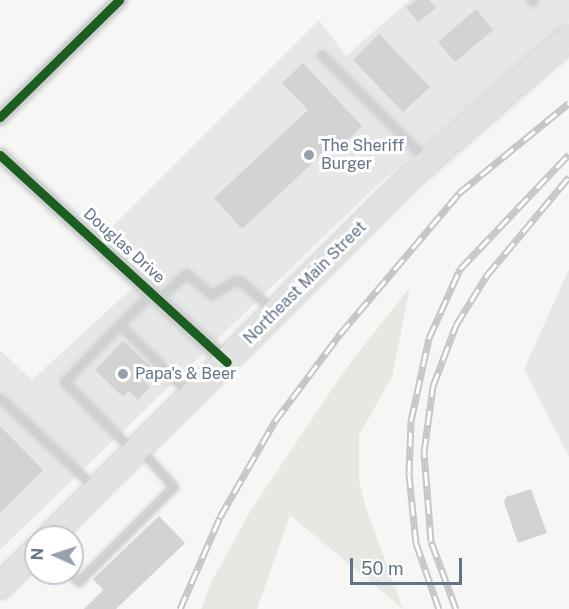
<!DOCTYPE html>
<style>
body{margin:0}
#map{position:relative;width:569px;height:609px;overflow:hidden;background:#f6f6f4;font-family:"Public Sans",sans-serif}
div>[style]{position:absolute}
.built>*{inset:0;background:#e6e7e7}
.green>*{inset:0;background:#e5e9e2}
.building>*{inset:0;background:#d2d3d3}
.roads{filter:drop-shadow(0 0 2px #d1d3d3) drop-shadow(0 0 2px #d1d3d3)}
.service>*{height:8px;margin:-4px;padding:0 4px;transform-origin:4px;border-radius:4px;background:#cfd0d1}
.minor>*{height:15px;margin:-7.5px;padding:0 7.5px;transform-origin:7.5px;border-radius:7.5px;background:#cfd0d1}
.primary>*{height:24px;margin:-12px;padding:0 12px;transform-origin:12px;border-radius:12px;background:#e2e2e3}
.rail>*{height:7px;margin-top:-3.5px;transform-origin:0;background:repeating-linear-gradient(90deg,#fff 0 14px,#c5c6c7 0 28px);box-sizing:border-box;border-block:2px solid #c5c6c7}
.cycleway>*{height:9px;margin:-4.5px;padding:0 4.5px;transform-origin:4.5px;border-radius:4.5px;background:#1b5e20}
.dots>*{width:16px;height:16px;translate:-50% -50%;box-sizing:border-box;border:3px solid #fff;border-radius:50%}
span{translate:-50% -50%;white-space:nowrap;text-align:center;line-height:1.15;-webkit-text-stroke:6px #fff;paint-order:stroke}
.poi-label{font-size:16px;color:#637387}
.left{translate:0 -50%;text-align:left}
.street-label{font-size:16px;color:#637387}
.north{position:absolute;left:24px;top:525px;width:60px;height:60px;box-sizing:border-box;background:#fff;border:2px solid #c1c7cf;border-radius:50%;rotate:273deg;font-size:16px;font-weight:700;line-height:24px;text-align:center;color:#637387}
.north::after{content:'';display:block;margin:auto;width:21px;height:27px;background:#96a1ad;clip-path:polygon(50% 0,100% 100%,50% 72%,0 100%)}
.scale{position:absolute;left:350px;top:558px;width:112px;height:27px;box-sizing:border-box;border:3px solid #637387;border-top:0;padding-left:8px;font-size:18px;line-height:21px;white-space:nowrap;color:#637387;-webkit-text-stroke:4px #fff;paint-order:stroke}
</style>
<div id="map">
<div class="built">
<i style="clip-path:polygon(410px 0,569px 0,569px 21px,375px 187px,0 550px,0 350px,32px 380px,143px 278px,104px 235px,319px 20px,346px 56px)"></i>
<i style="clip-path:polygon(569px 269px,569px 457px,524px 369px)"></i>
</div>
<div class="green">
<i style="clip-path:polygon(410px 287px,392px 377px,359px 435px,359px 481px,365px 505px,403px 609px,290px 515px,257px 609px,201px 609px,212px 581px,251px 510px,345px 370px)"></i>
</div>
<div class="building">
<i style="clip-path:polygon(416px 0,429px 0,436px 8px,418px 22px,406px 8px)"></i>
<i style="clip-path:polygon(476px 9px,493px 30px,455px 62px,438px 42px)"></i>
<i style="clip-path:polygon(379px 34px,430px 87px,403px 112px,353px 60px)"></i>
<i style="clip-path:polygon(303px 63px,362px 126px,342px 146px,336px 141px,242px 229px,214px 198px,308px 110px,282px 83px)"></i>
<i style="clip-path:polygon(123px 341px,152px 368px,142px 378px,150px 387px,138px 400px,129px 391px,123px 397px,95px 370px)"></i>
<i style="clip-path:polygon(0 426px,43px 470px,0 513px)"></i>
<i style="clip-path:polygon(531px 489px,547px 533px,518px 543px,504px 502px,506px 497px)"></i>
<i style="clip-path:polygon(159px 516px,185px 543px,116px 609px,84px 609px,103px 590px,93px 579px)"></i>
</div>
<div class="roads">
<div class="service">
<i style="left:532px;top:0;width:2px;rotate:63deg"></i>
<i style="left:322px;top:55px;width:148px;rotate:45deg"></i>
<i style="left:160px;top:298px;width:36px;rotate:-42deg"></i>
<i style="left:187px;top:274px;width:33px;rotate:40deg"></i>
<i style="left:212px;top:295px;width:28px;rotate:-30deg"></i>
<i style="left:236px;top:281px;width:6px;rotate:9deg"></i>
<i style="left:242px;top:282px;width:42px;rotate:42.1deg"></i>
<i style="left:120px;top:325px;width:45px;rotate:-44.1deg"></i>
<i style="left:0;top:398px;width:129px;rotate:43.4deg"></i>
<i style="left:133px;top:451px;width:97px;rotate:-134.6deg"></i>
<i style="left:65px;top:382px;width:79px;rotate:-46deg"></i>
<i style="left:120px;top:325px;width:97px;rotate:44.6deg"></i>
<i style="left:70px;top:573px;width:13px;rotate:45deg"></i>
<i style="left:79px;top:582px;width:134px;rotate:-45deg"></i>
<i style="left:174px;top:487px;width:50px;rotate:-131.7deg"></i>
</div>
<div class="minor">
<i style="left:0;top:117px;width:167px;rotate:-44.5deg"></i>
<i style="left:0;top:155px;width:307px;rotate:42.4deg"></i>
</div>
<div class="primary">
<i style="left:49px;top:537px;width:510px;rotate:-44.92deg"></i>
<i style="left:410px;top:177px;width:211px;rotate:-41.2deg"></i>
<i style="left:0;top:586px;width:51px;rotate:-45deg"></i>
</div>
</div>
<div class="rail">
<i style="left:180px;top:609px;width:100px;rotate:-66.5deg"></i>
<i style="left:220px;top:517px;width:111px;rotate:-60.2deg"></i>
<i style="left:275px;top:421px;width:109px;rotate:-53.2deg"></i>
<i style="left:340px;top:334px;width:185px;rotate:-49.8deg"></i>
<i style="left:459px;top:193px;width:142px;rotate:-39.3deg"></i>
<i style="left:439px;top:609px;width:70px;rotate:-109.2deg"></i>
<i style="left:416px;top:543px;width:69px;rotate:-95.8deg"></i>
<i style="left:409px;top:474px;width:53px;rotate:-87.8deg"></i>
<i style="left:411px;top:421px;width:85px;rotate:-77.8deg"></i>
<i style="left:429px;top:338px;width:76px;rotate:-65.8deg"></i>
<i style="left:460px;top:269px;width:158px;rotate:-46.5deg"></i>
<i style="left:456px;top:609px;width:72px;rotate:-110.2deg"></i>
<i style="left:431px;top:541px;width:89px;rotate:-94.5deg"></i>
<i style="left:424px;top:452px;width:67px;rotate:-82.2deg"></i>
<i style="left:433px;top:386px;width:65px;rotate:-69.3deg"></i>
<i style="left:456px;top:325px;width:59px;rotate:-58.2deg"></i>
<i style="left:487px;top:275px;width:128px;rotate:-50.1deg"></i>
</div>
<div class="cycleway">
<i style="left:0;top:117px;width:167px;rotate:-44.5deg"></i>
<i style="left:0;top:155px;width:307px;rotate:42.4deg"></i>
</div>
<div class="dots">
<i style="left:309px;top:155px;background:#96a1ad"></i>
<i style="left:123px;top:374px;background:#96a1ad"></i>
</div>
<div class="poi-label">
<span class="left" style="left:321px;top:155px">The Sheriff<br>Burger</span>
<span class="left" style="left:135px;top:374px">Papa's &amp; Beer</span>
</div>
<div class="street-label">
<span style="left:124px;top:246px;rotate:42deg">Douglas Drive</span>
<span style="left:305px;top:283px;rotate:-45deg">Northeast Main Street</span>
</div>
<div class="north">N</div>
<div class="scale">50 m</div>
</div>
